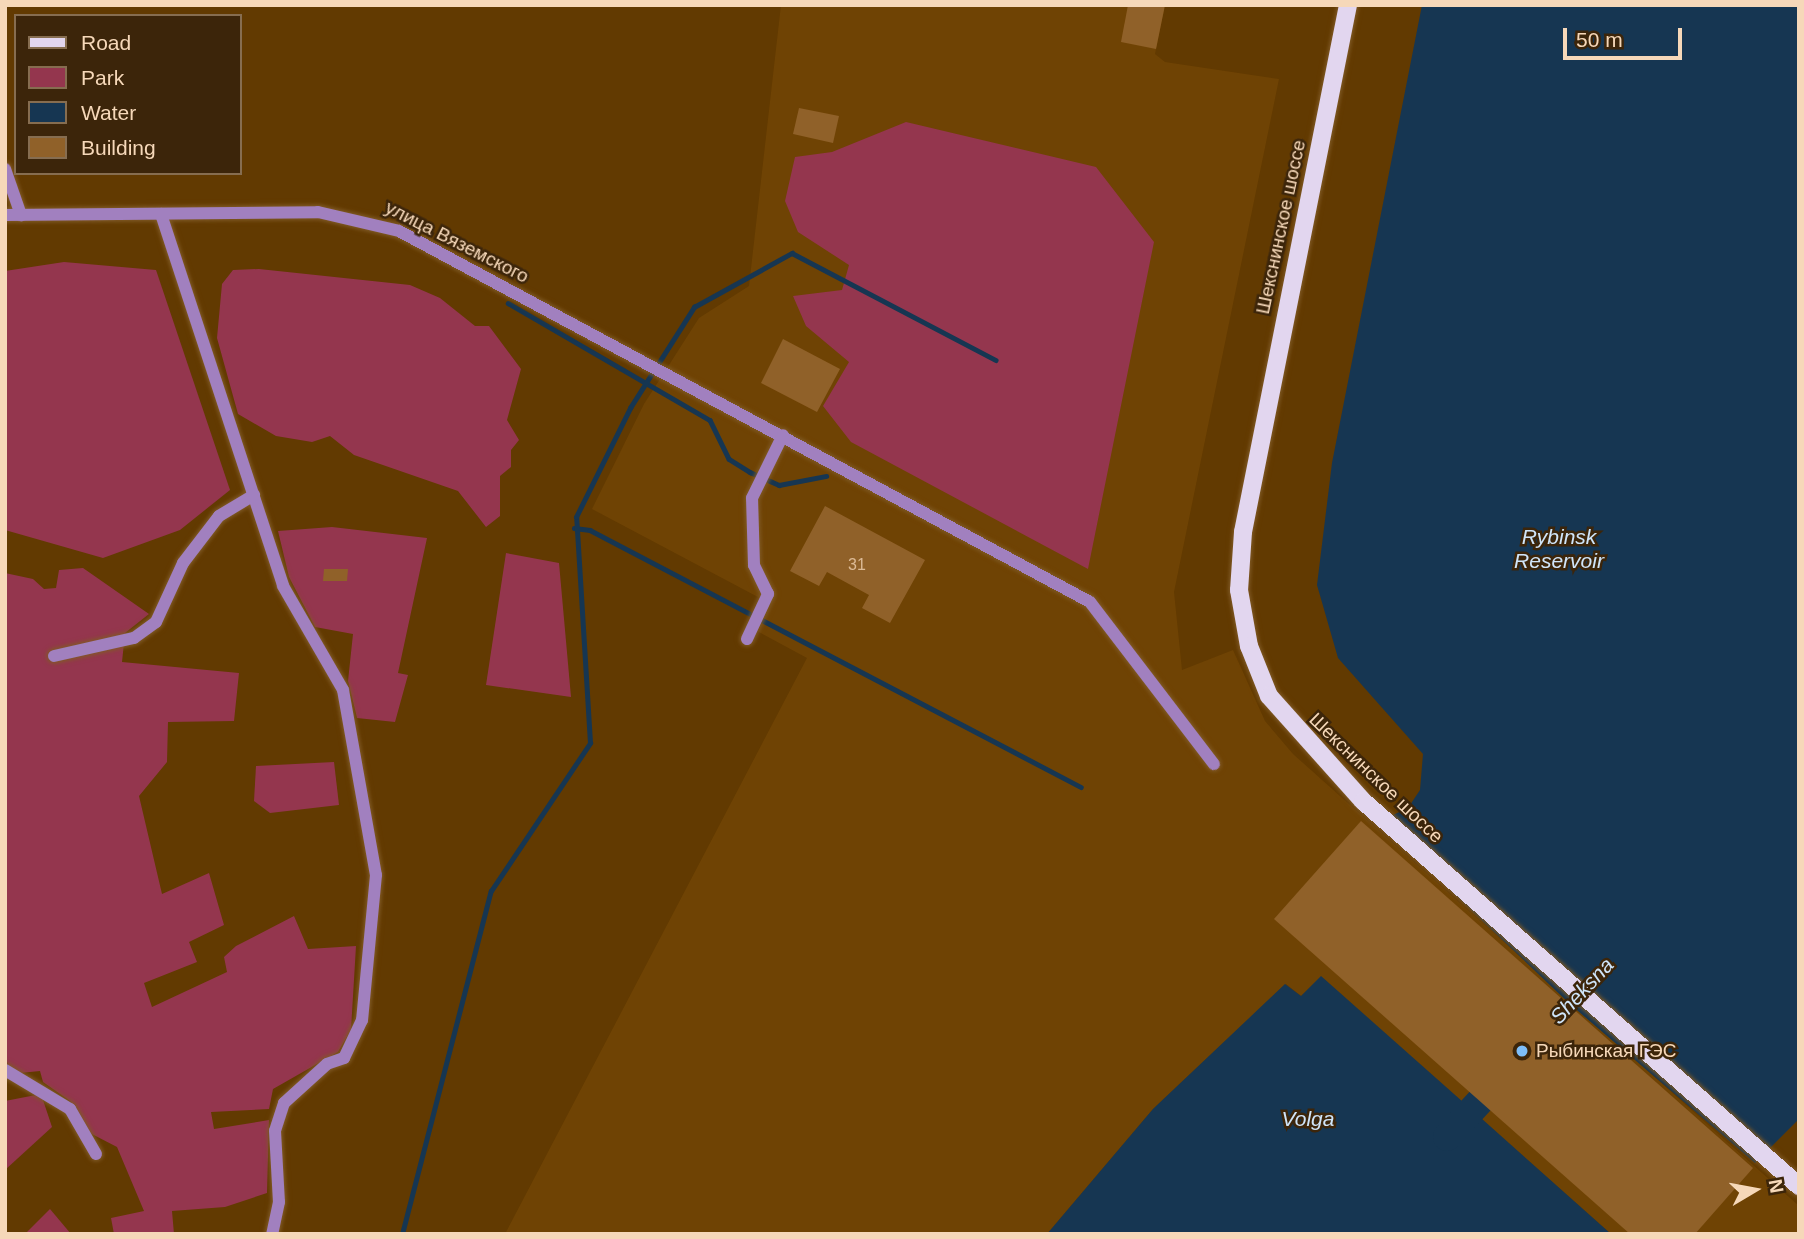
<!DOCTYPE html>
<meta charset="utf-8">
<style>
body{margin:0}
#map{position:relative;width:1804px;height:1239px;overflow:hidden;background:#623a01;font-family:Arial,sans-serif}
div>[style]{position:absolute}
.built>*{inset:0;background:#6f4304}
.green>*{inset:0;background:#94364e}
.water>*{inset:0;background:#163652}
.stream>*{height:4.5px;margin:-2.25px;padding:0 2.25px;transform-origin:2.25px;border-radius:2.25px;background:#163652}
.river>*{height:28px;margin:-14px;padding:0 14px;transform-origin:14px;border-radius:14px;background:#163652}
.building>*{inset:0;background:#906129}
.roads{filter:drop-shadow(0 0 2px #805a26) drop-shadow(0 0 2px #805a26)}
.minor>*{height:12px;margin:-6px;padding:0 6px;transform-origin:6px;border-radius:6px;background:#a180bf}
.major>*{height:18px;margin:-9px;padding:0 9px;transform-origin:9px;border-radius:9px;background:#e2d6ef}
.dots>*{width:19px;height:19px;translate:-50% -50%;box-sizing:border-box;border:4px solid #3c250a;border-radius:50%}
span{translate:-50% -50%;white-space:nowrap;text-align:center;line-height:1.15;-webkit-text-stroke:5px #3c250a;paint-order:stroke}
.number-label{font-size:16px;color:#dcba95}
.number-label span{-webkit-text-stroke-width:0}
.street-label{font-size:19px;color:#f6d8b9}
.poi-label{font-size:19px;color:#f6d8b9}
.left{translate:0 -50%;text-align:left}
.water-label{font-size:21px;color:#cfe5fa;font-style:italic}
.frame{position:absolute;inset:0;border:7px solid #f6d8b9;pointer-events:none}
.legend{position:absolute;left:14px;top:14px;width:228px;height:161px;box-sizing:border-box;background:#3c250a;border:2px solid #866d50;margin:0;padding:9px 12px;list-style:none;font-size:21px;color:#f6d8b9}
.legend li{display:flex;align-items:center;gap:14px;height:35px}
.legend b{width:35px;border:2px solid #866d50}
.north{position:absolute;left:1720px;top:1155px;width:70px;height:70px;-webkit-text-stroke:5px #3c250a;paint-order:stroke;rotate:80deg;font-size:19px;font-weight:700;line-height:28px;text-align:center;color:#f6d8b9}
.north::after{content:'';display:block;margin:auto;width:24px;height:32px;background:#f6d8b9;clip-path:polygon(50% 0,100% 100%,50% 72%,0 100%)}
.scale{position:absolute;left:1563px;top:28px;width:119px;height:32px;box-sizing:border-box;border:4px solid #f6d8b9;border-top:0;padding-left:9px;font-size:21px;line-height:24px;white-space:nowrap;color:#f6d8b9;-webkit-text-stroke:5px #3c250a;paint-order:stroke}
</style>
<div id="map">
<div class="built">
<i style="clip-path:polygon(781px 5px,1165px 5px,1155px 54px,1165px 62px,1279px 79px,1174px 592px,1182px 670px,1233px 650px,1265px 721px,1293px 754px,1799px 1206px,1799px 1234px,1611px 1234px,1321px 977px,1301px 996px,1286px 984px,1153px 1109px,1047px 1234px,505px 1234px,807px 658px,757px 631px,771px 604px,592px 509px,644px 404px,699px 318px,749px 286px)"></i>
</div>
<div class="green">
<i style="clip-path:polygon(906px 122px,1096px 167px,1154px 242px,1088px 569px,851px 442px,823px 406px,849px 362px,806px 326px,793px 296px,842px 290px,849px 265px,798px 232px,785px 201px,795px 157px,832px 152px)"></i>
<i style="clip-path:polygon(64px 262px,156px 270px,230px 490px,180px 530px,103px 558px,5px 530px,5px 271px)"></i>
<i style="clip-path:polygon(259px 269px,410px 285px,440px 298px,475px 326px,489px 326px,521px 369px,507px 420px,519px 440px,511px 450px,511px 467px,500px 476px,500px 516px,486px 527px,458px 491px,354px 455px,330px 436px,312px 442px,276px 436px,238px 414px,217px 338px,222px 284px,233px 270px)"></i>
<i style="clip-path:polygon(332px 527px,427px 538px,398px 673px,408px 675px,395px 722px,357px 718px,348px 681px,353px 634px,315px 627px,289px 577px,278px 531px)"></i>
<i style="clip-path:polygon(506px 553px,559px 563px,571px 697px,486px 685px)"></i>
<i style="clip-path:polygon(83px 568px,149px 614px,125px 633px,122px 662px,239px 673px,234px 721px,168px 722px,167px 762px,139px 796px,162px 894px,209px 873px,224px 925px,189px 942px,197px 962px,144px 983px,152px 1007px,227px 972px,224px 957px,236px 946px,294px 916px,308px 949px,356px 946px,351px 1030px,338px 1052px,273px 1089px,269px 1109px,211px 1112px,214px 1129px,269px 1120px,267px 1193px,225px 1207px,172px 1211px,174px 1234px,114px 1234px,111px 1218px,144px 1211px,117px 1147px,86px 1131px,70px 1101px,43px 1082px,40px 1071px,10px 1074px,5px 1054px,5px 573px,33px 579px,44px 589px,56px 588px,59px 570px)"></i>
<i style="clip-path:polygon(334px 762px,339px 805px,270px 813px,254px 801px,256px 766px)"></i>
<i style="clip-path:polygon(41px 1094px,52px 1127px,5px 1170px,5px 1101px)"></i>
<i style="clip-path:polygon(50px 1209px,71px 1234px,25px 1234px)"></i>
</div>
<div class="water">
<i style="clip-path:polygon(1422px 5px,1799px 5px,1799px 1119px,1755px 1163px,1571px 1005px,1378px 822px,1408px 808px,1420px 790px,1423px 754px,1338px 658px,1317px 585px,1332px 463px)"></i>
<i style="clip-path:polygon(1321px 976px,1472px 1110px,1611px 1234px,1047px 1234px,1153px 1109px,1285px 984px,1301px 996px)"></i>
</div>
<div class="stream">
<i style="left:508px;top:303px;width:233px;rotate:30.1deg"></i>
<i style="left:710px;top:420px;width:43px;rotate:64deg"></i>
<i style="left:729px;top:459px;width:25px;rotate:32deg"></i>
<i style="left:750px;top:472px;width:32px;rotate:24deg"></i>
<i style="left:779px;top:485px;width:48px;rotate:-10.8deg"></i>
<i style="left:574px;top:528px;width:16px;rotate:7deg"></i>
<i style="left:590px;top:530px;width:554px;rotate:27.63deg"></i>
<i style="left:402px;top:1234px;width:354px;rotate:-75.5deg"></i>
<i style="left:491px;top:891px;width:178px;rotate:-56.2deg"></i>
<i style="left:590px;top:743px;width:226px;rotate:-93.5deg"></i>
<i style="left:576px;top:517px;width:122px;rotate:-63.6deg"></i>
<i style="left:630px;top:408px;width:120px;rotate:-57.6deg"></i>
<i style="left:694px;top:307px;width:112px;rotate:-28.9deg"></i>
<i style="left:792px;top:253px;width:230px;rotate:27.7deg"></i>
</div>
<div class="river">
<i style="left:1447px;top:1137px;width:86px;rotate:-47.4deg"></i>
</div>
<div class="building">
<i style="clip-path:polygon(1128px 5px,1165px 5px,1156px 49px,1121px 42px)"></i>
<i style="clip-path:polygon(799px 108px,839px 116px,833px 143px,793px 134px)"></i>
<i style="clip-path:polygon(783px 339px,840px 369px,817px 412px,761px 383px)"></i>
<i style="clip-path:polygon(825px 506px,925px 560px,890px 623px,862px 608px,869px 595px,827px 572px,819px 586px,790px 571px)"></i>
<i style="clip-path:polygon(324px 569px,348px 569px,347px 581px,323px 581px)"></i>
<i style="clip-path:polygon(1361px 821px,1753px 1168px,1695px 1234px,1630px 1234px,1274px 919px)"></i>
</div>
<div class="roads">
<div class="minor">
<i style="left:5px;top:169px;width:49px;rotate:70.8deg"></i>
<i style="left:161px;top:214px;width:391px;rotate:71.8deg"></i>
<i style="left:283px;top:586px;width:120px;rotate:60deg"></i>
<i style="left:343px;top:690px;width:188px;rotate:79.9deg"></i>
<i style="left:376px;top:875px;width:146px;rotate:95.5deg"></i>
<i style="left:362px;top:1020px;width:42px;rotate:115.3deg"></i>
<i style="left:344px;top:1058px;width:18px;rotate:161deg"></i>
<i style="left:327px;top:1064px;width:58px;rotate:137.8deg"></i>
<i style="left:284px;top:1103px;width:29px;rotate:108deg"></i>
<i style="left:275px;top:1131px;width:71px;rotate:86.8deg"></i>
<i style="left:279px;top:1202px;width:33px;rotate:102deg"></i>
<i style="left:5px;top:215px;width:313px;rotate:-0.5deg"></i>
<i style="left:318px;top:212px;width:83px;rotate:13.2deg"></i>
<i style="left:399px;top:231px;width:784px;rotate:28.23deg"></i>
<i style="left:1090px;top:602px;width:204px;rotate:52.6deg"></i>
<i style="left:747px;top:639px;width:50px;rotate:-65deg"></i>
<i style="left:768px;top:594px;width:32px;rotate:-116deg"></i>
<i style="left:754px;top:565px;width:67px;rotate:-91.7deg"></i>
<i style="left:752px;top:498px;width:70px;rotate:-63.8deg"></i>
<i style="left:54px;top:656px;width:82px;rotate:-12.7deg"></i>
<i style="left:134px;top:638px;width:27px;rotate:-36deg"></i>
<i style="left:156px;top:622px;width:65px;rotate:-65.4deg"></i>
<i style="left:183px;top:563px;width:59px;rotate:-52.5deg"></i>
<i style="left:219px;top:516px;width:41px;rotate:-31deg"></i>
<i style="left:5px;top:1070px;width:76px;rotate:31deg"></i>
<i style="left:70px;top:1109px;width:52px;rotate:60deg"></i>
</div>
<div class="major">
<i style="left:1348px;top:5px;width:537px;rotate:101.27deg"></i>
<i style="left:1243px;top:532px;width:58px;rotate:93.9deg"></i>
<i style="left:1239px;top:590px;width:57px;rotate:79.9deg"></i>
<i style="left:1249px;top:646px;width:54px;rotate:68.2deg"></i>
<i style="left:1269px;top:696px;width:141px;rotate:48.2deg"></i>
<i style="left:1363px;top:801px;width:582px;rotate:41.45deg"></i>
</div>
</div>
<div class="dots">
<i style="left:1522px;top:1051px;background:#7ebef9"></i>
</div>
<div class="number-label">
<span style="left:857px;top:565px">31</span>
</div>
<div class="street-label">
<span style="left:1281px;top:227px;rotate:-78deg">Шекснинское шоссе</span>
<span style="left:457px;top:242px;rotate:27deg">улица Вяземского</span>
<span style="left:1376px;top:778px;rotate:44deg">Шекснинское шоссе</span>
</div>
<div class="poi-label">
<span class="left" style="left:1536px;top:1051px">Рыбинская ГЭС</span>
</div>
<div class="water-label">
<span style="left:1559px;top:549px">Rybinsk<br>Reservoir</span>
<span style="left:1582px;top:991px;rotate:-47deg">Sheksna</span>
<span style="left:1308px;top:1119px">Volga</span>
</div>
<div class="frame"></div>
<ul class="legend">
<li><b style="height:9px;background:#e2d6ef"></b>Road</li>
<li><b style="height:19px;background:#94364e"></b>Park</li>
<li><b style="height:19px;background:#163652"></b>Water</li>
<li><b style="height:19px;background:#906129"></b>Building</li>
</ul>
<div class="north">N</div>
<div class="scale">50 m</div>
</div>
